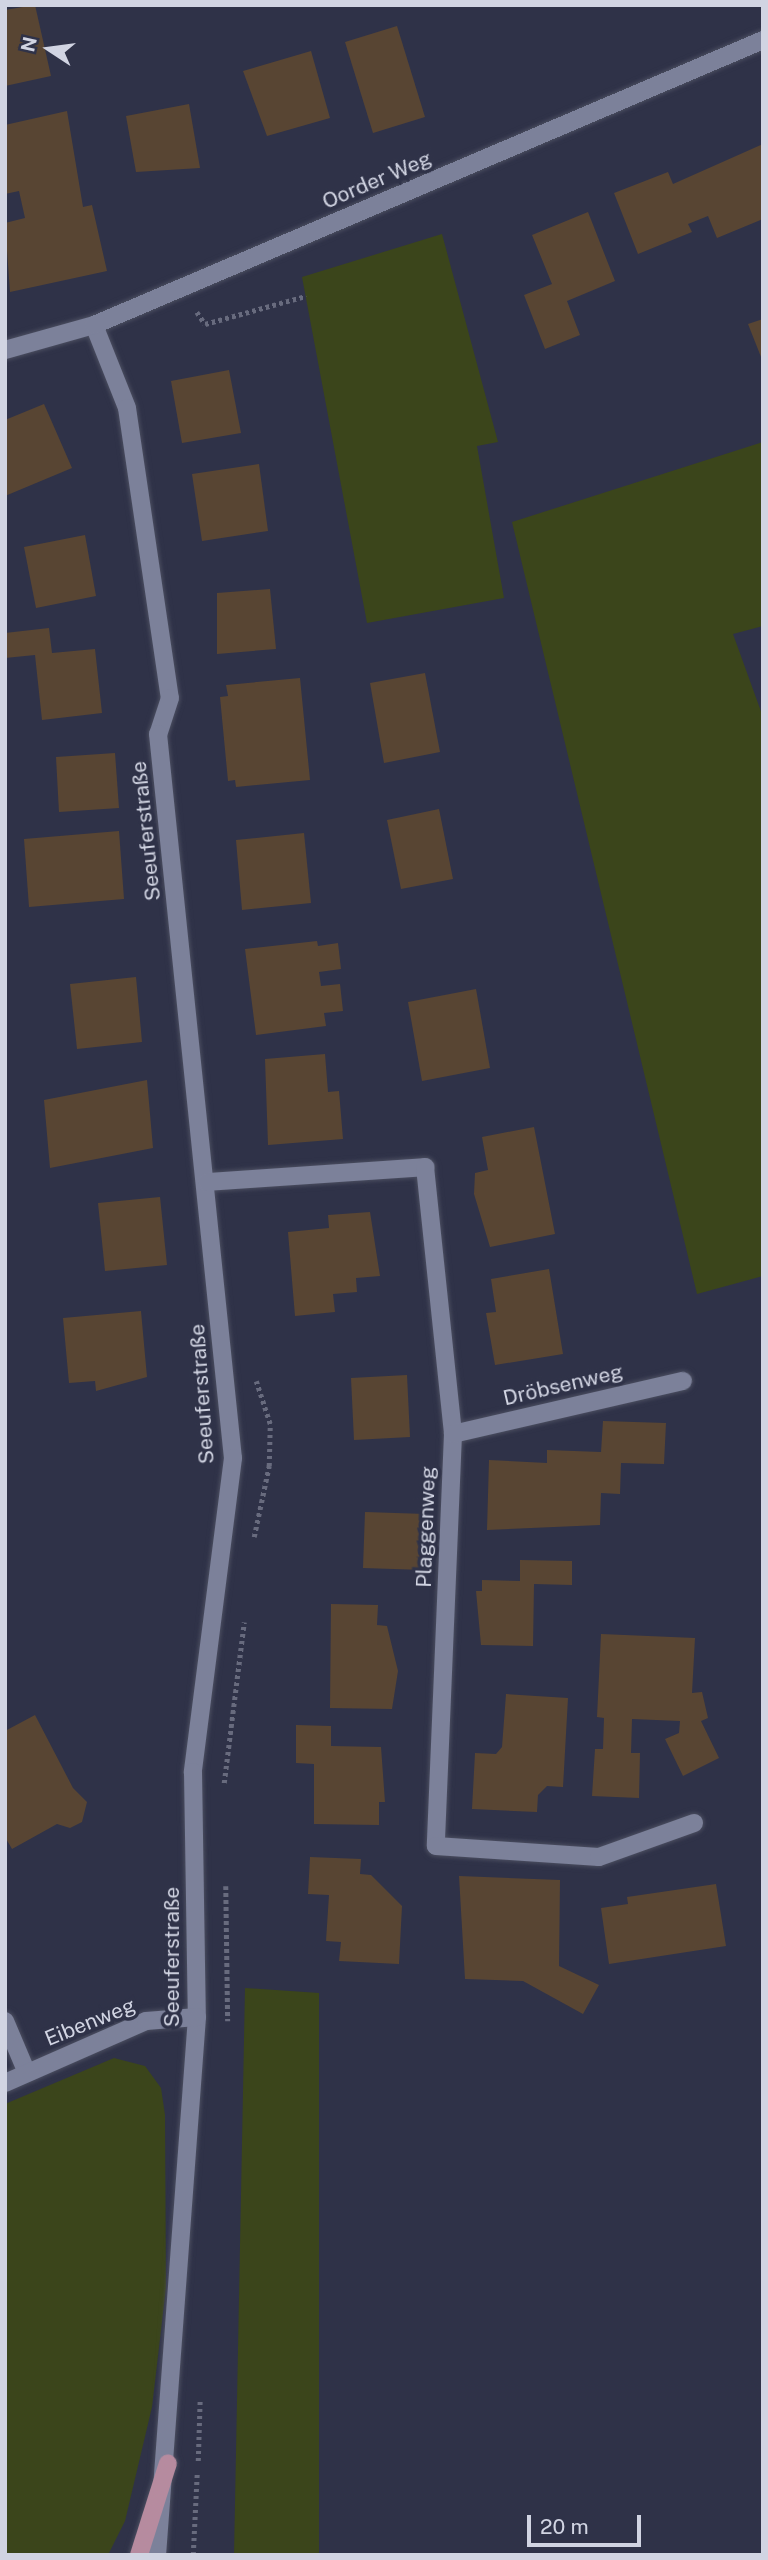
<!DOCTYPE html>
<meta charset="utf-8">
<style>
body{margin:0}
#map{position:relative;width:768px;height:2560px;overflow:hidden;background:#2f3248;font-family:"Public Sans",sans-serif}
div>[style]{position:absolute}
.green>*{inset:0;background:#3b451b}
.building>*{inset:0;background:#584533}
.path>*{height:4.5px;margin-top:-2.25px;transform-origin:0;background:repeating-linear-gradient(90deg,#686b7e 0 3.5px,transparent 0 7px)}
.roads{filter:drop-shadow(0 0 2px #4b4e60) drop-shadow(0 0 2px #4b4e60)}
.minor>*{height:18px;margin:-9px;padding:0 9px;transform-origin:9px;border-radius:9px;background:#7c819a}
.primary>*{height:18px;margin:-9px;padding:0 9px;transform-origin:9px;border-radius:9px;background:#b68b9f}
span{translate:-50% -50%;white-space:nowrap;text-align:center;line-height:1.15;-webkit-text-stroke:7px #2f3248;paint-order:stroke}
.street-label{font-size:21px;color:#d1d4e2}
.frame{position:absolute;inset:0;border:7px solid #d1d4e2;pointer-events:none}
.north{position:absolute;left:14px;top:14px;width:70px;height:70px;-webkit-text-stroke:5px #2f3248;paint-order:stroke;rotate:283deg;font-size:19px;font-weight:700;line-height:28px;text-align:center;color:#d1d4e2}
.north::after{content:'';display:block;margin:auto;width:24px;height:32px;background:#d1d4e2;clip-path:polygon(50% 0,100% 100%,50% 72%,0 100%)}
.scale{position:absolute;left:527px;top:2515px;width:114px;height:32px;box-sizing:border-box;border:4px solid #d1d4e2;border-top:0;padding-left:9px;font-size:21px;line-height:24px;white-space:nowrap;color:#d1d4e2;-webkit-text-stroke:5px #2f3248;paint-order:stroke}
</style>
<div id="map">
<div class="green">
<i style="clip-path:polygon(442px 234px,498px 442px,477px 446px,504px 598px,367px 623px,302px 277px)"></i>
<i style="clip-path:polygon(763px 442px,763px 626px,733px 634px,763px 717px,763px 1276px,697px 1294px,512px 522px)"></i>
<i style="clip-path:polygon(245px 1988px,319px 1993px,319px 2555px,234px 2555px)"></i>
<i style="clip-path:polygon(114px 2058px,145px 2066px,161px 2088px,165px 2115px,166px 2288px,152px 2407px,125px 2521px,108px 2555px,5px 2555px,5px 2104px)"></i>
</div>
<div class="building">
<i style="clip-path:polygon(35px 5px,51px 76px,5px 86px,5px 10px)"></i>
<i style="clip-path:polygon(397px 26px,425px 117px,373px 133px,345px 42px)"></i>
<i style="clip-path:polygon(311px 51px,330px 118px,267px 136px,243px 71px)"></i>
<i style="clip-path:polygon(189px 104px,200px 168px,136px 172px,126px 116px)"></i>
<i style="clip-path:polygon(67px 111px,83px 207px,92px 205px,107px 271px,10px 292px,5px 223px,25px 218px,19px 191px,5px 194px,5px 125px)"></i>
<i style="clip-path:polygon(763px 144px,763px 219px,717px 238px,708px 216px,688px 224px,692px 232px,638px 254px,614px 193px,668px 172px,673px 184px)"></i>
<i style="clip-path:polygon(588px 212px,615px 281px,567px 301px,580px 335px,545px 349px,524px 295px,552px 284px,532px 235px)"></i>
<i style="clip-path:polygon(763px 319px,763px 362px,748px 324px)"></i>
<i style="clip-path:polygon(229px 370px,241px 433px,182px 443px,171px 381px)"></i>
<i style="clip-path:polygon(44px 404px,72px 468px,5px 496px,5px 420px)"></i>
<i style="clip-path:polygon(259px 464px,268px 531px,202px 541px,192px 474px)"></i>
<i style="clip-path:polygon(85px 535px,96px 596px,36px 608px,24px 547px)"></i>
<i style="clip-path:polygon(270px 589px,276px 649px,217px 654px,217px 593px)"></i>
<i style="clip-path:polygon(49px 628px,52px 653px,95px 649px,102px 713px,42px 720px,35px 655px,5px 658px,5px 633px)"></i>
<i style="clip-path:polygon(425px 673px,440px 752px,384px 763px,370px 683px)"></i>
<i style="clip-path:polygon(300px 678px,310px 780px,236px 787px,235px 780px,228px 781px,220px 697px,228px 696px,226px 685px)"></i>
<i style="clip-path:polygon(115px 753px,119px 808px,59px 812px,56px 757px)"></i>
<i style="clip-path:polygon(439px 809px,453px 879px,401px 889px,387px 820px)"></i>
<i style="clip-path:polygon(119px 831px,124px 899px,29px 907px,24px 839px)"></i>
<i style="clip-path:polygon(304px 833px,311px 903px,242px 910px,236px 840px)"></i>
<i style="clip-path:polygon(317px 941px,318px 946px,338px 943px,341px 969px,319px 972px,321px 986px,340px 984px,343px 1011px,324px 1013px,326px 1026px,256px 1035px,245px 949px)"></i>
<i style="clip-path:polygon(136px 977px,142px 1042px,77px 1049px,70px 984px)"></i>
<i style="clip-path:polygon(476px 989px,490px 1068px,422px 1081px,408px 1002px)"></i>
<i style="clip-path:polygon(325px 1054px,328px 1092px,339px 1091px,343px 1139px,268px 1145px,265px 1059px)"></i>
<i style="clip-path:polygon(147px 1080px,153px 1148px,50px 1168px,44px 1100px)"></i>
<i style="clip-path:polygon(534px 1127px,555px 1234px,490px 1247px,474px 1194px,475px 1173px,488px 1170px,482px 1137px)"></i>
<i style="clip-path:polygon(160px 1197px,167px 1265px,105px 1271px,98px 1203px)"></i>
<i style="clip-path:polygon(370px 1212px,380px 1276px,356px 1278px,357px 1292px,333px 1294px,335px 1312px,295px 1316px,288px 1232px,329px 1228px,328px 1215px)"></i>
<i style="clip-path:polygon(549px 1269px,563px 1354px,495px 1365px,486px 1313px,496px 1312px,491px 1279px)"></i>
<i style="clip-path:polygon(141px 1311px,147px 1377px,96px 1391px,95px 1381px,69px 1383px,63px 1318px)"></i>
<i style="clip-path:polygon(407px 1375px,410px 1437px,354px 1440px,351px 1378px)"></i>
<i style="clip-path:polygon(603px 1421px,666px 1423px,664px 1464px,621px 1463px,620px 1494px,601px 1493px,600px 1525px,487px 1530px,489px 1460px,547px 1463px,547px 1450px,601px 1452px)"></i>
<i style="clip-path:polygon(365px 1512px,426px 1514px,424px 1570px,363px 1568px)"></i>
<i style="clip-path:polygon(520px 1560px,572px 1561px,572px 1585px,534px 1584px,533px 1646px,481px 1645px,476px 1591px,482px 1591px,482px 1580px,520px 1581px)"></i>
<i style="clip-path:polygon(331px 1604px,378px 1605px,377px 1625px,387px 1626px,398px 1671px,392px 1709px,330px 1708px)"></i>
<i style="clip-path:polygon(601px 1634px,695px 1638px,692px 1693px,702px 1692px,708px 1718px,701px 1721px,719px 1758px,683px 1776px,665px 1739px,679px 1733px,680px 1721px,632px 1719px,631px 1753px,640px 1753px,639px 1798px,592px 1796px,595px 1749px,603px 1749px,604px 1718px,597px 1717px)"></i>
<i style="clip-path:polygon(506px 1694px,568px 1698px,563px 1787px,547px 1786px,538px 1795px,537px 1812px,472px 1809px,475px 1753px,496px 1754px,502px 1747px)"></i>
<i style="clip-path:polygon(35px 1715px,73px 1788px,87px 1802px,82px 1822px,70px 1828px,57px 1824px,12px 1849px,5px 1837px,5px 1731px)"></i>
<i style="clip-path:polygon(296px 1725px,331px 1726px,331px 1746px,381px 1747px,385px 1802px,379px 1802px,379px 1825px,314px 1824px,314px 1764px,296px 1763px)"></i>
<i style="clip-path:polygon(310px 1857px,361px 1859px,360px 1874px,371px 1875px,402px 1906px,399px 1964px,339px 1961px,341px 1942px,326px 1941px,329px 1895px,308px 1894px)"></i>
<i style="clip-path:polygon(459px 1876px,560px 1880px,559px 1966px,599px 1985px,583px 2014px,523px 1981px,465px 1979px)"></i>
<i style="clip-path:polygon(716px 1884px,726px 1946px,609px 1964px,601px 1908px,628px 1904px,627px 1897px)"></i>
</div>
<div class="path">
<i style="left:197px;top:312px;width:14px;rotate:56deg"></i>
<i style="left:205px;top:324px;width:105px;rotate:-15.5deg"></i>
<i style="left:254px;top:1537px;width:73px;rotate:-78.1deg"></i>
<i style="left:269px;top:1466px;width:42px;rotate:-88.6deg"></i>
<i style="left:270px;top:1424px;width:45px;rotate:-108deg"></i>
<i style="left:224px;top:1783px;width:162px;rotate:-82.9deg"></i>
<i style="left:226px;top:1886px;width:135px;rotate:89.2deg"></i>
<i style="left:198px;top:2461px;width:62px;rotate:-88.2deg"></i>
<i style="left:193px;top:2555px;width:82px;rotate:-87.2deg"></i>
</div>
<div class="roads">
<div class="minor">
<i style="left:94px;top:325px;width:89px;rotate:68.3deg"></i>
<i style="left:127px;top:408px;width:293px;rotate:81.6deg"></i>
<i style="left:170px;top:698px;width:38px;rotate:108deg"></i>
<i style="left:158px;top:734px;width:728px;rotate:84.09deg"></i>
<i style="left:233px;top:1458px;width:317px;rotate:97.3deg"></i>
<i style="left:193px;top:1772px;width:245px;rotate:89.1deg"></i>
<i style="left:197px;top:2017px;width:539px;rotate:94.25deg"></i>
<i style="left:5px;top:350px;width:92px;rotate:-15.7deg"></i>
<i style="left:94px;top:325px;width:727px;rotate:-23.07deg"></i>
<i style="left:207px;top:1182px;width:219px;rotate:-3.9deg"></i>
<i style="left:425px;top:1167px;width:268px;rotate:84deg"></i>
<i style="left:453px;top:1434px;width:412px;rotate:92.4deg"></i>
<i style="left:436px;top:1846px;width:163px;rotate:3.9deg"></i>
<i style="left:599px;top:1857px;width:101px;rotate:-19.7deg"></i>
<i style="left:453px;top:1434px;width:236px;rotate:-13deg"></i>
<i style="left:5px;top:2021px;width:56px;rotate:67.1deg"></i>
<i style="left:5px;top:2083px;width:154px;rotate:-23.7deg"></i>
<i style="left:146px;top:2021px;width:51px;rotate:-4.5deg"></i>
</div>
<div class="primary">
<i style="left:139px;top:2555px;width:96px;rotate:-72.5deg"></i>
</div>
</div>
<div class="street-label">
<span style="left:377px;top:180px;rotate:-23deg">Oorder Weg</span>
<span style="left:146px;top:831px;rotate:-96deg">Seeuferstraße</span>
<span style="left:563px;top:1385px;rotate:-13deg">Dröbsenweg</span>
<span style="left:202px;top:1394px;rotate:-94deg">Seeuferstraße</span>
<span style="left:426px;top:1527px;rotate:-88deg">Plaggenweg</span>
<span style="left:172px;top:1957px;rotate:-90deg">Seeuferstraße</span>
<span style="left:90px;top:2022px;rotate:-22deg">Eibenweg</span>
</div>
<div class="frame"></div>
<div class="north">N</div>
<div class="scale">20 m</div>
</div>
